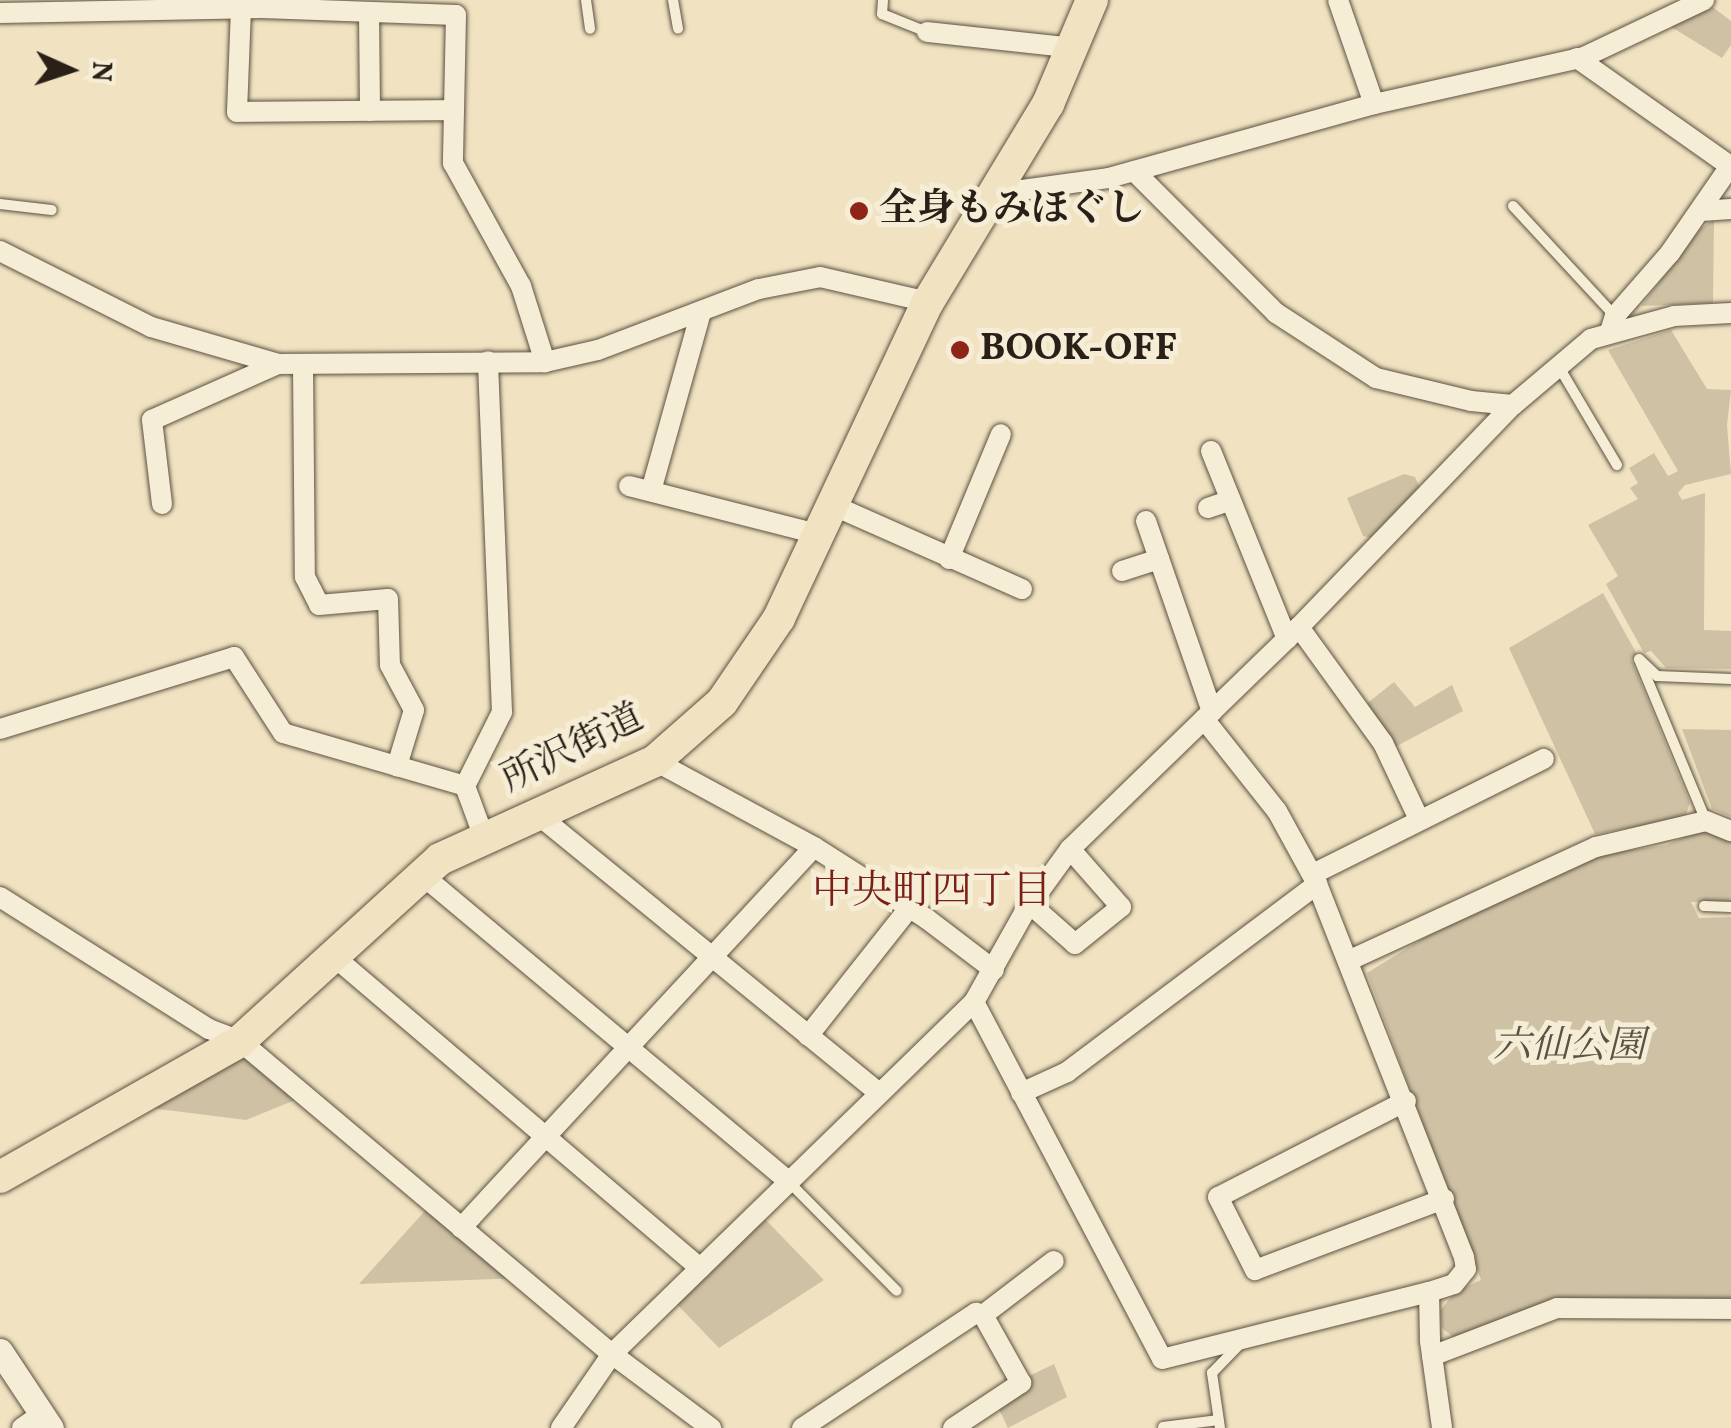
<!DOCTYPE html>
<meta charset="utf-8">
<style>
body{margin:0}
#map{position:relative;width:1731px;height:1428px;overflow:hidden;background:#f1e3c1;font-family:Vollkorn,"Noto Serif JP",serif}
div>[style]{position:absolute}
.green>*{inset:0;background:#cfc2a4}
.roads{filter:drop-shadow(0 0 2px #5c5142) drop-shadow(0 0 2px #5c5142)}
.service>*{height:10px;margin:-5px;padding:0 5px;transform-origin:5px;border-radius:5px;background:#f6edd7}
.minor>*{height:20px;margin:-10px;padding:0 10px;transform-origin:10px;border-radius:10px;background:#f6edd7}
.tertiary>*{height:25px;margin:-12.5px;padding:0 12.5px;transform-origin:12.5px;border-radius:12.5px;background:#f6edd7}
.primary>*{height:32px;margin:-16px;padding:0 16px;transform-origin:16px;border-radius:16px;background:#f1e3c1}
.dots>*{width:28px;height:28px;translate:-50% -50%;box-sizing:border-box;border:5px solid #f6edd7;border-radius:50%}
span{translate:-50% -50%;white-space:nowrap;text-align:center;line-height:1.15;-webkit-text-stroke:10px #f6edd7;paint-order:stroke}
.poi-label{font-size:38px;color:#2b2018;font-weight:700}
.left{translate:0 -50%;text-align:left}
.street-label{font-size:38px;color:#2b2018}
.park-label{font-size:38px;color:#5c5142;font-style:italic}
.neighbourhood-label{font-size:40px;color:#7a1f14}
.north{position:absolute;left:20px;top:20px;width:100px;height:100px;-webkit-text-stroke:8px #f6edd7;paint-order:stroke;rotate:93deg;font-size:28px;font-weight:700;line-height:40px;text-align:center;color:#2b2018}
.north::after{content:'';display:block;margin:auto;width:35px;height:45px;background:#2b2018;clip-path:polygon(50% 0,100% 100%,50% 72%,0 100%)}
</style>
<div id="map">
<div class="green">
<i style="clip-path:polygon(1710px 5px,1731px 21px,1731px 45px,1722px 58px,1668px 25px)"></i>
<i style="clip-path:polygon(1714px 219px,1713px 303px,1641px 306px,1700px 229px)"></i>
<i style="clip-path:polygon(1671px 330px,1707px 389px,1731px 390px,1727px 425px,1731px 474px,1685px 485px,1678px 493px,1682px 500px,1705px 493px,1704px 630px,1731px 631px,1731px 669px,1666px 668px,1651px 651px,1644px 653px,1606px 584px,1618px 576px,1588px 525px,1638px 499px,1630px 488px,1638px 483px,1629px 468px,1654px 453px,1668px 476px,1678px 471px,1608px 350px)"></i>
<i style="clip-path:polygon(1404px 474px,1415px 477px,1420px 488px,1372px 538px,1363px 536px,1347px 498px)"></i>
<i style="clip-path:polygon(1603px 593px,1638px 656px,1631px 659px,1690px 803px,1686px 814px,1673px 820px,1595px 834px,1509px 648px)"></i>
<i style="clip-path:polygon(1394px 682px,1415px 707px,1452px 685px,1463px 711px,1393px 748px,1365px 705px)"></i>
<i style="clip-path:polygon(1682px 729px,1731px 730px,1731px 817px,1712px 809px)"></i>
<i style="clip-path:polygon(1705px 828px,1731px 838px,1731px 901px,1691px 902px,1699px 918px,1731px 917px,1731px 1303px,1556px 1299px,1455px 1338px,1442px 1328px,1440px 1311px,1455px 1292px,1481px 1280px,1367px 973px,1464px 913px,1597px 855px,1666px 845px)"></i>
<i style="clip-path:polygon(240px 1041px,305px 1096px,246px 1120px,126px 1105px)"></i>
<i style="clip-path:polygon(432px 1203px,523px 1278px,359px 1284px)"></i>
<i style="clip-path:polygon(758px 1212px,824px 1280px,719px 1348px,670px 1297px)"></i>
<i style="clip-path:polygon(1054px 1364px,1067px 1397px,1008px 1428px,997px 1405px,1023px 1379px)"></i>
</div>
<div class="roads">
<div class="service">
<i style="left:586px;top:0;width:29px;rotate:82deg"></i>
<i style="left:673px;top:0;width:29px;rotate:80deg"></i>
<i style="left:883px;top:0;width:14px;rotate:94deg"></i>
<i style="left:882px;top:14px;width:48px;rotate:21.8deg"></i>
<i style="left:0;top:204px;width:52px;rotate:6.6deg"></i>
<i style="left:1513px;top:206px;width:150px;rotate:47.2deg"></i>
<i style="left:1559px;top:367px;width:114px;rotate:59.4deg"></i>
<i style="left:1706px;top:821px;width:175px;rotate:-112.5deg"></i>
<i style="left:1639px;top:659px;width:25px;rotate:43deg"></i>
<i style="left:1657px;top:676px;width:74px;rotate:2.3deg"></i>
<i style="left:1704px;top:906px;width:27px;rotate:2deg"></i>
<i style="left:789px;top:1182px;width:153px;rotate:45.3deg"></i>
<i style="left:1163px;top:1427px;width:56px;rotate:-7.1deg"></i>
<i style="left:1220px;top:1428px;width:56px;rotate:-98.3deg"></i>
<i style="left:1212px;top:1373px;width:43px;rotate:-45.9deg"></i>
</div>
<div class="minor">
<i style="left:1338px;top:0;width:110px;rotate:70.9deg"></i>
<i style="left:241px;top:8px;width:104px;rotate:92.2deg"></i>
<i style="left:237px;top:112px;width:217px;rotate:-0.5deg"></i>
<i style="left:369px;top:12px;width:99px;rotate:89.4deg"></i>
<i style="left:0;top:13px;width:262px;rotate:-1.1deg"></i>
<i style="left:262px;top:8px;width:194px;rotate:2.1deg"></i>
<i style="left:456px;top:15px;width:148px;rotate:91.2deg"></i>
<i style="left:453px;top:163px;width:141px;rotate:61.1deg"></i>
<i style="left:521px;top:286px;width:80px;rotate:72.5deg"></i>
<i style="left:927px;top:32px;width:149px;rotate:6.2deg"></i>
<i style="left:1577px;top:58px;width:187px;rotate:35.2deg"></i>
<i style="left:1134px;top:171px;width:201px;rotate:45deg"></i>
<i style="left:1276px;top:313px;width:119px;rotate:33deg"></i>
<i style="left:1376px;top:378px;width:98px;rotate:13.6deg"></i>
<i style="left:1471px;top:401px;width:42px;rotate:5.4deg"></i>
<i style="left:992px;top:194px;width:118px;rotate:-7.8deg"></i>
<i style="left:1109px;top:178px;width:275px;rotate:-15.6deg"></i>
<i style="left:1374px;top:104px;width:215px;rotate:-12.6deg"></i>
<i style="left:1584px;top:57px;width:133px;rotate:-25.4deg"></i>
<i style="left:1701px;top:211px;width:30px;rotate:-4deg"></i>
<i style="left:0;top:251px;width:169px;rotate:26.7deg"></i>
<i style="left:151px;top:327px;width:132px;rotate:16.2deg"></i>
<i style="left:278px;top:364px;width:267px;rotate:-0.4deg"></i>
<i style="left:545px;top:362px;width:54px;rotate:-12.8deg"></i>
<i style="left:598px;top:350px;width:172px;rotate:-20.8deg"></i>
<i style="left:759px;top:289px;width:62px;rotate:-11.1deg"></i>
<i style="left:820px;top:277px;width:111px;rotate:13deg"></i>
<i style="left:1610px;top:332px;width:17px;rotate:-73deg"></i>
<i style="left:1615px;top:316px;width:84px;rotate:-48.9deg"></i>
<i style="left:1670px;top:253px;width:107px;rotate:-55.3deg"></i>
<i style="left:303px;top:364px;width:213px;rotate:89.5deg"></i>
<i style="left:305px;top:577px;width:31px;rotate:63deg"></i>
<i style="left:319px;top:605px;width:69px;rotate:-5deg"></i>
<i style="left:388px;top:599px;width:66px;rotate:88.3deg"></i>
<i style="left:390px;top:665px;width:51px;rotate:61.9deg"></i>
<i style="left:414px;top:710px;width:59px;rotate:106.9deg"></i>
<i style="left:1211px;top:451px;width:203px;rotate:68deg"></i>
<i style="left:629px;top:486px;width:194px;rotate:14.3deg"></i>
<i style="left:651px;top:491px;width:186px;rotate:-74.4deg"></i>
<i style="left:162px;top:504px;width:85px;rotate:-96.8deg"></i>
<i style="left:152px;top:420px;width:138px;rotate:-24deg"></i>
<i style="left:830px;top:504px;width:210px;rotate:23.9deg"></i>
<i style="left:1208px;top:508px;width:24px;rotate:-19deg"></i>
<i style="left:1146px;top:521px;width:202px;rotate:70.9deg"></i>
<i style="left:949px;top:559px;width:135px;rotate:-67.4deg"></i>
<i style="left:1122px;top:571px;width:39px;rotate:-18deg"></i>
<i style="left:1299px;top:627px;width:143px;rotate:54.1deg"></i>
<i style="left:1383px;top:743px;width:84px;rotate:64.7deg"></i>
<i style="left:1204px;top:719px;width:117px;rotate:51.6deg"></i>
<i style="left:1277px;top:811px;width:83px;rotate:61.3deg"></i>
<i style="left:1317px;top:884px;width:401px;rotate:68.5deg"></i>
<i style="left:1464px;top:1257px;width:12px;rotate:81deg"></i>
<i style="left:1466px;top:1269px;width:19px;rotate:129deg"></i>
<i style="left:1454px;top:1284px;width:26px;rotate:162deg"></i>
<i style="left:1429px;top:1292px;width:49px;rotate:88.8deg"></i>
<i style="left:1430px;top:1341px;width:88px;rotate:82.1deg"></i>
<i style="left:0;top:729px;width:245px;rotate:-17.1deg"></i>
<i style="left:234px;top:657px;width:90px;rotate:57.2deg"></i>
<i style="left:283px;top:733px;width:190px;rotate:16.2deg"></i>
<i style="left:465px;top:786px;width:52px;rotate:69.8deg"></i>
<i style="left:655px;top:761px;width:181px;rotate:28.4deg"></i>
<i style="left:814px;top:847px;width:134px;rotate:32.5deg"></i>
<i style="left:927px;top:919px;width:84px;rotate:37.3deg"></i>
<i style="left:465px;top:786px;width:83px;rotate:-63.4deg"></i>
<i style="left:502px;top:712px;width:351px;rotate:-92.3deg"></i>
<i style="left:537px;top:814px;width:441px;rotate:39.2deg"></i>
<i style="left:421px;top:874px;width:480px;rotate:39.9deg"></i>
<i style="left:1313px;top:874px;width:258px;rotate:-26.5deg"></i>
<i style="left:0;top:897px;width:247px;rotate:32.3deg"></i>
<i style="left:209px;top:1029px;width:33px;rotate:21deg"></i>
<i style="left:240px;top:1041px;width:486px;rotate:40.1deg"></i>
<i style="left:612px;top:1354px;width:124px;rotate:36.8deg"></i>
<i style="left:1030px;top:904px;width:60px;rotate:41.6deg"></i>
<i style="left:1075px;top:944px;width:59px;rotate:-38.8deg"></i>
<i style="left:1121px;top:907px;width:77px;rotate:-131.3deg"></i>
<i style="left:331px;top:954px;width:485px;rotate:40.4deg"></i>
<i style="left:1350px;top:960px;width:271px;rotate:-24.7deg"></i>
<i style="left:1596px;top:847px;width:113px;rotate:-13.3deg"></i>
<i style="left:1706px;top:821px;width:27px;rotate:22deg"></i>
<i style="left:974px;top:1002px;width:403px;rotate:62.2deg"></i>
<i style="left:1162px;top:1359px;width:275px;rotate:-14.1deg"></i>
<i style="left:808px;top:1036px;width:163px;rotate:-51.7deg"></i>
<i style="left:1021px;top:1093px;width:51px;rotate:-24.5deg"></i>
<i style="left:1067px;top:1072px;width:313px;rotate:-36.9deg"></i>
<i style="left:1406px;top:1101px;width:211px;rotate:152.9deg"></i>
<i style="left:1218px;top:1197px;width:82px;rotate:63.1deg"></i>
<i style="left:1255px;top:1270px;width:202px;rotate:-20.6deg"></i>
<i style="left:461px;top:1228px;width:519px;rotate:-47.18deg"></i>
<i style="left:1432px;top:1356px;width:134px;rotate:-21deg"></i>
<i style="left:1557px;top:1308px;width:174px;rotate:0.3deg"></i>
<i style="left:22px;top:1428px;width:24px;rotate:-35deg"></i>
<i style="left:561px;top:1428px;width:90px;rotate:-55.4deg"></i>
<i style="left:612px;top:1354px;width:505px;rotate:-44.2deg"></i>
<i style="left:974px;top:1002px;width:104px;rotate:-60.7deg"></i>
<i style="left:1025px;top:911px;width:77px;rotate:-54deg"></i>
<i style="left:1070px;top:849px;width:319px;rotate:-44.1deg"></i>
<i style="left:1299px;top:627px;width:308px;rotate:-46.1deg"></i>
<i style="left:1513px;top:405px;width:102px;rotate:-40.2deg"></i>
<i style="left:1591px;top:339px;width:86px;rotate:-15.5deg"></i>
<i style="left:1674px;top:316px;width:57px;rotate:-3deg"></i>
<i style="left:802px;top:1428px;width:209px;rotate:-33.5deg"></i>
<i style="left:976px;top:1313px;width:7px;rotate:16deg"></i>
<i style="left:983px;top:1315px;width:89px;rotate:-37.3deg"></i>
<i style="left:953px;top:1428px;width:82px;rotate:-33.5deg"></i>
<i style="left:1021px;top:1383px;width:78px;rotate:-119.2deg"></i>
</div>
<div class="tertiary">
<i style="left:0;top:1351px;width:92px;rotate:56.5deg"></i>
</div>
<div class="primary">
<i style="left:0;top:1177px;width:276px;rotate:-29.5deg"></i>
<i style="left:240px;top:1041px;width:270px;rotate:-42.3deg"></i>
<i style="left:440px;top:859px;width:236px;rotate:-24.5deg"></i>
<i style="left:655px;top:761px;width:89px;rotate:-41.4deg"></i>
<i style="left:722px;top:702px;width:102px;rotate:-55.8deg"></i>
<i style="left:779px;top:618px;width:349px;rotate:-64.8deg"></i>
<i style="left:928px;top:302px;width:232px;rotate:-58.8deg"></i>
<i style="left:1048px;top:104px;width:113px;rotate:-67.1deg"></i>
</div>
</div>
<div class="dots">
<i style="left:859px;top:211px;background:#8f2418"></i>
<i style="left:960px;top:350px;background:#8f2418"></i>
</div>
<div class="poi-label">
<span class="left" style="left:879px;top:211px">全身もみほぐし</span>
<span class="left" style="left:980px;top:350px">BOOK-OFF</span>
</div>
<div class="street-label">
<span style="left:573px;top:750px;rotate:-26deg">所沢街道</span>
</div>
<div class="park-label">
<span style="left:1569px;top:1048px">六仙公園</span>
</div>
<div class="neighbourhood-label">
<span style="left:932px;top:893px">中央町四丁目</span>
</div>
<div class="north">N</div>
</div>
